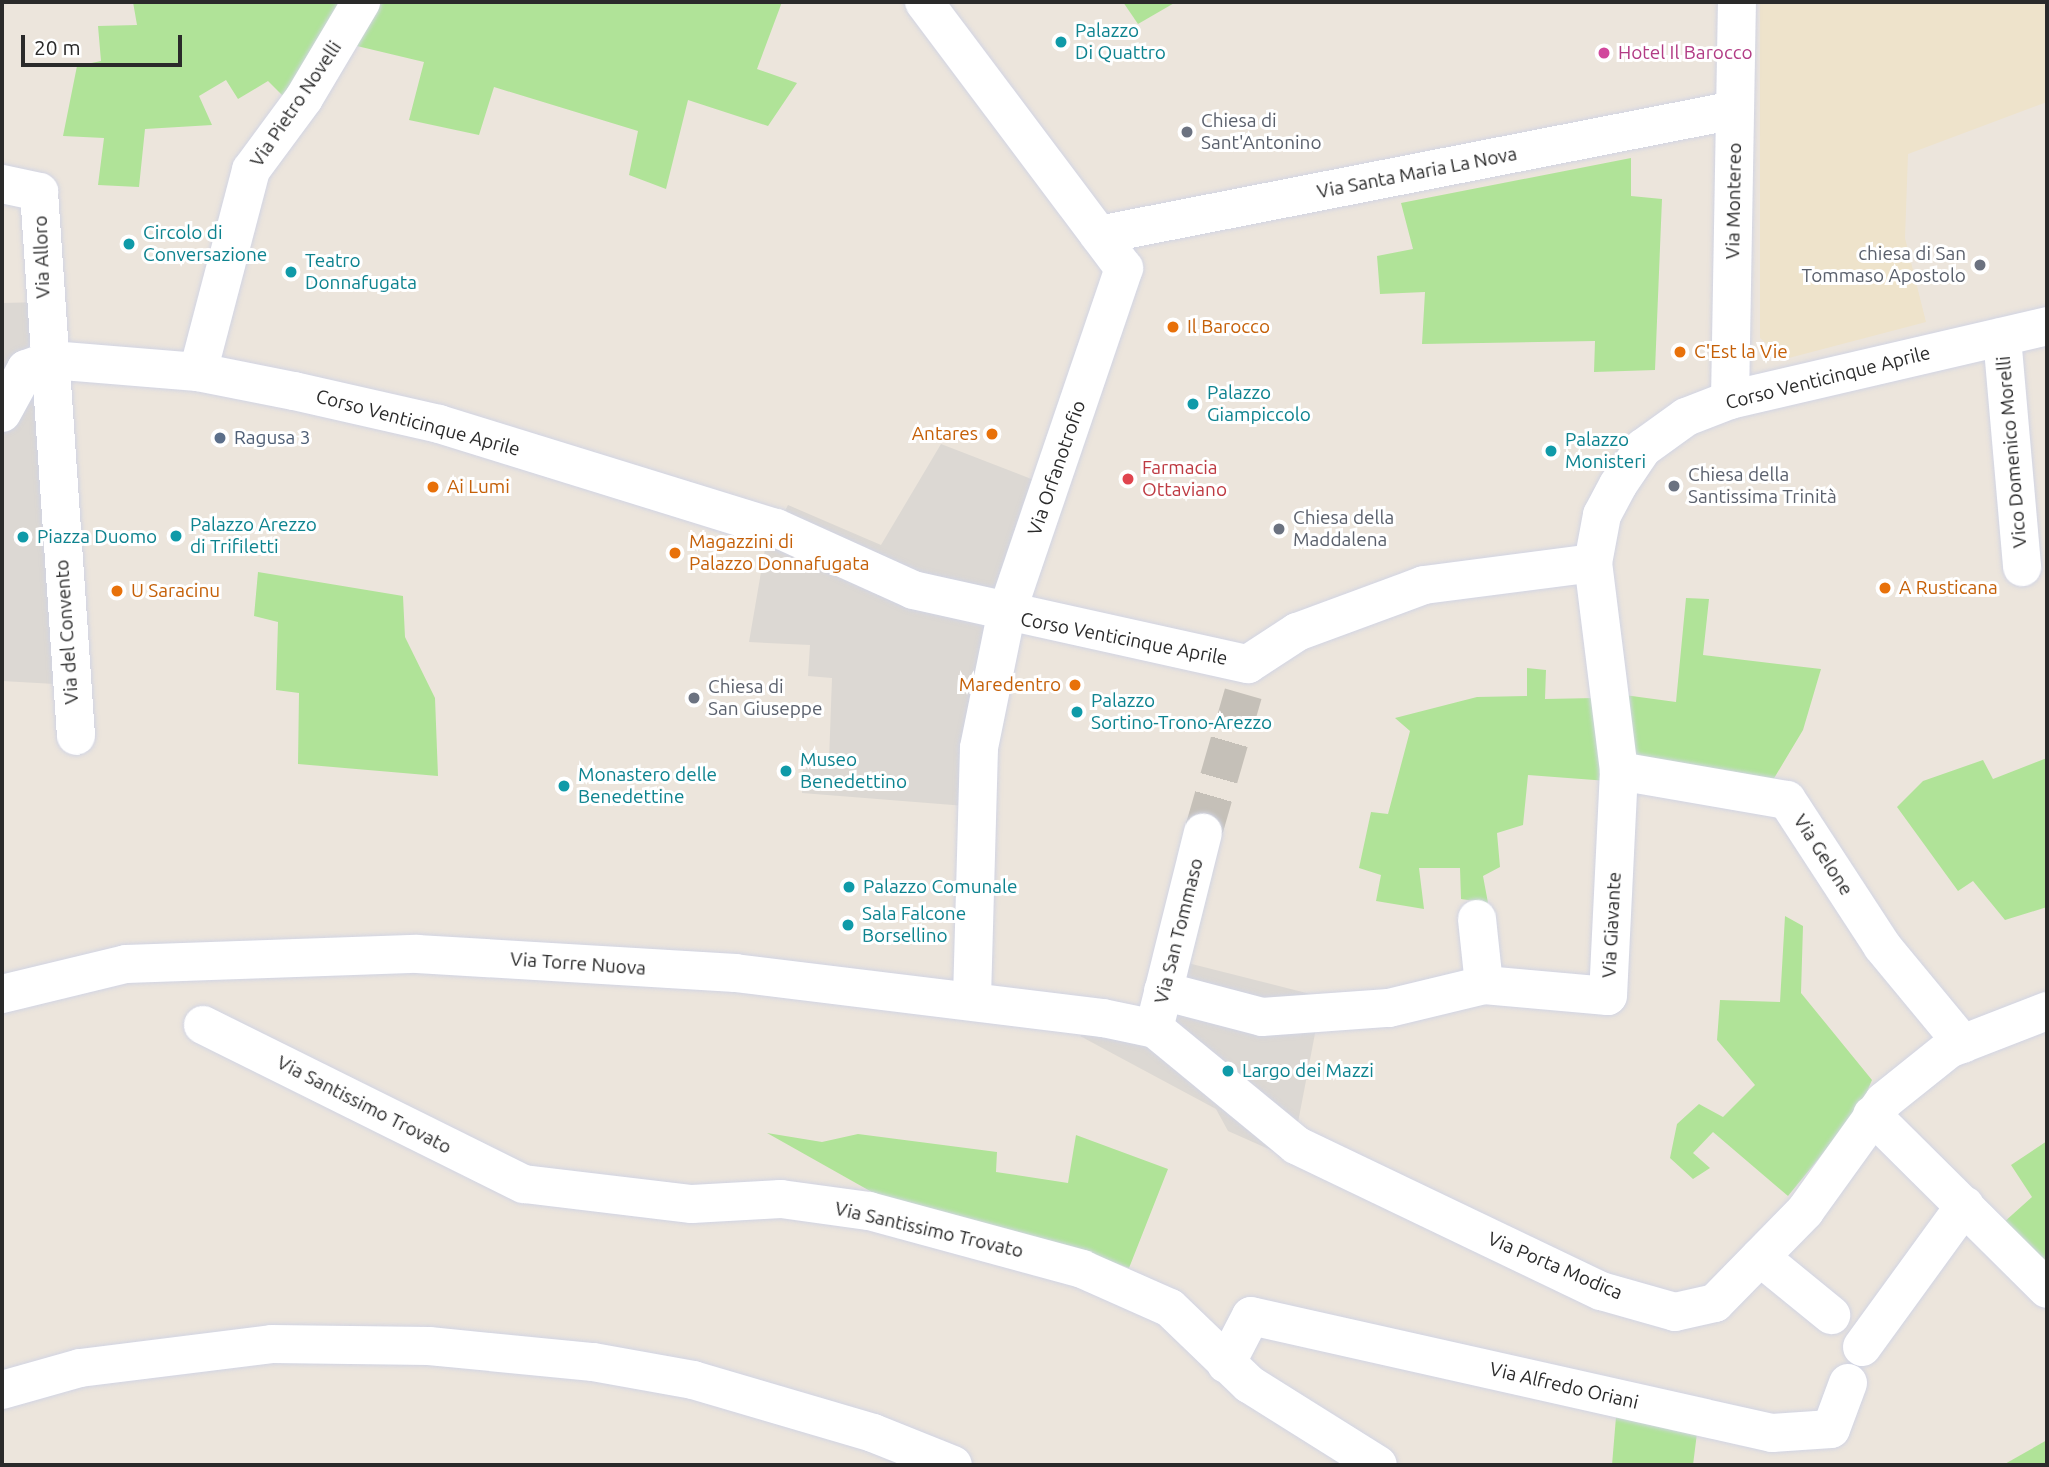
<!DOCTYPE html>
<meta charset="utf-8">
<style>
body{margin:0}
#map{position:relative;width:2049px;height:1467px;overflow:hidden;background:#ece5dc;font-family:Ubuntu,sans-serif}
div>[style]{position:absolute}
.education>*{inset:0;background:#eee3cb}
.green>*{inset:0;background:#b0e398}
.plaza>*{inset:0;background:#dcd8d3}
.street-tunnel>*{height:38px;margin-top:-19px;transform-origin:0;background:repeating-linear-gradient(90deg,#c5c0b8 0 38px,transparent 0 57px)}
.roads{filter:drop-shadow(0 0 2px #d1d4e3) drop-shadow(0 0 2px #d1d4e3)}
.street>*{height:38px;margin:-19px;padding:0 19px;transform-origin:19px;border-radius:19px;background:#fff}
.secondary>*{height:38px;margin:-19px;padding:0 19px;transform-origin:19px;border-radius:19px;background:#fff}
.dots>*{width:19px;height:19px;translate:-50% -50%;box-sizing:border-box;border:4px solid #fff;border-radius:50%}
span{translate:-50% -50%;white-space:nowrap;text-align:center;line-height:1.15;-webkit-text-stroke:6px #fff;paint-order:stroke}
.culture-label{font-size:19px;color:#0d838f}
.left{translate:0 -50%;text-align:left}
.hotel-label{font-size:19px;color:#b23c85}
.street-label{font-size:19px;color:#2a2a2a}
.worship-label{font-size:19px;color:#5b616d}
.right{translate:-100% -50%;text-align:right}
.food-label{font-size:19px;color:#c56008}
.service-label{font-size:19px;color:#4e5e75}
.health-label{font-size:19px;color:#be3a42}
.frame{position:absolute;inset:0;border:4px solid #2a2a2a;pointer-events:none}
.scale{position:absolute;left:21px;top:35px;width:161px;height:32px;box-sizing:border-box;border:4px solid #2a2a2a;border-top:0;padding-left:9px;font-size:21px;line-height:24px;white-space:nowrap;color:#2a2a2a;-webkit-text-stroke:5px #fff;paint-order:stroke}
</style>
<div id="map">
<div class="education">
<i style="clip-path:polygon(1760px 2px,2047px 2px,2047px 102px,1908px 154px,1905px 238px,1926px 322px,1785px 359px,1760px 338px)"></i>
</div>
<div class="green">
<i style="clip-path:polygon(133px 2px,344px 2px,286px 99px,268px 81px,238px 99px,226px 80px,199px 96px,212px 125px,145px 129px,139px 187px,98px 185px,104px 138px,63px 136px,77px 66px,101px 61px,98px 26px,137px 25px)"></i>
<i style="clip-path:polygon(375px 2px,782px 2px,757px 69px,797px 83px,768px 126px,688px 100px,666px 189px,629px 175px,638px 131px,494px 87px,479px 135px,409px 120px,424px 62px,357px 46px)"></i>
<i style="clip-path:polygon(1123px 2px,1176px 2px,1138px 24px)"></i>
<i style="clip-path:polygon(1631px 158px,1631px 196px,1662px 199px,1655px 370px,1594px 372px,1595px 341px,1422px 344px,1425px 292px,1380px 294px,1377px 256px,1413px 249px,1401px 203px)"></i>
<i style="clip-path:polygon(258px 572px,403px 596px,405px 637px,435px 698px,438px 776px,298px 764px,299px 693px,276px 690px,278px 622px,254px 616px)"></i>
<i style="clip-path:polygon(1686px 598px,1709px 599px,1703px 655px,1821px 669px,1803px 730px,1770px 785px,1627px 757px,1617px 694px,1676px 702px)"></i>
<i style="clip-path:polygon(1527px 668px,1546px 670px,1545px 699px,1596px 698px,1608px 781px,1528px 775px,1523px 825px,1497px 833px,1500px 867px,1483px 876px,1488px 903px,1461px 899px,1460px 868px,1419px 868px,1424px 909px,1376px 901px,1381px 875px,1359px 868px,1371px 812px,1388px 814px,1410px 731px,1395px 718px,1477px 697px,1527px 696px)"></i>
<i style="clip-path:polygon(2047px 758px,2047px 907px,2005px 920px,1973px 881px,1958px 891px,1897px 807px,1923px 781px,1983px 760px,1993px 779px)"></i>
<i style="clip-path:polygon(1785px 916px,1803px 926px,1801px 993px,1872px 1080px,1860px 1108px,1788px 1196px,1713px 1132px,1693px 1153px,1710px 1168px,1693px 1179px,1670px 1158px,1677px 1124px,1699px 1104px,1723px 1117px,1755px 1085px,1717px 1040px,1720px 1000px,1780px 1002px)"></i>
<i style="clip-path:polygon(767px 1133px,822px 1142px,858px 1134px,997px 1152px,996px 1172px,1068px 1183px,1076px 1135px,1168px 1169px,1129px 1268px,1058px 1243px,886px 1200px)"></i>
<i style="clip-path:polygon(2047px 1141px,2047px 1271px,2003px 1223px,2032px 1197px,2011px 1165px)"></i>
<i style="clip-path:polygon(1616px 1417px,1697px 1433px,1693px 1465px,1612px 1465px)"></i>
<i style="clip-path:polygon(2047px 1440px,2047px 1465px,2003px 1465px)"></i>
</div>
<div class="plaza">
<i style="clip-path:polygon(43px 302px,55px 684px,2px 681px,2px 303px)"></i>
<i style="clip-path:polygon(941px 444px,1052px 487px,978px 807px,802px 793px,803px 760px,829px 761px,832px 678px,808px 676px,810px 645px,749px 642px,765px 549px,788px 505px,881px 545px)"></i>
<i style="clip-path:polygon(1172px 959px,1322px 997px,1291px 1159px,1228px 1131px,1216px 1109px,1080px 1036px,1103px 1018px,1154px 1029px)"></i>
</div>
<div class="street-tunnel">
<i style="left:1203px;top:833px;width:145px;rotate:-73.9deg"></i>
</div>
<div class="roads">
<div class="street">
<i style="left:924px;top:2px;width:333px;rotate:53.1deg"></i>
<i style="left:1124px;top:268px;width:367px;rotate:108.8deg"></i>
<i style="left:1006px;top:615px;width:136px;rotate:101.5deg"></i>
<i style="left:979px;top:748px;width:253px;rotate:91.6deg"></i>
<i style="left:2px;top:184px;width:38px;rotate:12deg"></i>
<i style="left:39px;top:192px;width:545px;rotate:86.11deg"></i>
<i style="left:1099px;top:235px;width:648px;rotate:-11.12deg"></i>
<i style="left:2002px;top:337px;width:231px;rotate:85deg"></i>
<i style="left:198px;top:372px;width:209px;rotate:-75.3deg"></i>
<i style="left:251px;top:170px;width:89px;rotate:-53.6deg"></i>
<i style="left:304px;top:98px;width:112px;rotate:-59.3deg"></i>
<i style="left:1730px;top:400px;width:398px;rotate:-89deg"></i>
<i style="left:2px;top:413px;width:50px;rotate:-61.4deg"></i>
<i style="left:26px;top:369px;width:27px;rotate:-20deg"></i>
<i style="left:51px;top:360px;width:147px;rotate:4.7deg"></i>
<i style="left:198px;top:372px;width:98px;rotate:11.2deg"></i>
<i style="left:294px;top:391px;width:149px;rotate:12.8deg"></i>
<i style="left:439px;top:424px;width:353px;rotate:17.2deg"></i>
<i style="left:776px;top:528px;width:150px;rotate:24.3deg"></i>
<i style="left:913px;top:590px;width:343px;rotate:12.5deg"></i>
<i style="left:1248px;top:664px;width:59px;rotate:-33.1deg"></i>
<i style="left:1297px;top:632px;width:135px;rotate:-20.3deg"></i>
<i style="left:1424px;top:585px;width:170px;rotate:-7.4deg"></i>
<i style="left:1593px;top:563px;width:49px;rotate:-79.4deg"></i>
<i style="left:1602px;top:515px;width:34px;rotate:-62deg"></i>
<i style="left:1618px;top:485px;width:45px;rotate:-56deg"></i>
<i style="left:1643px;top:448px;width:53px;rotate:-35.8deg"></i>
<i style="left:1686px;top:417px;width:47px;rotate:-21.1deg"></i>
<i style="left:1730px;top:400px;width:326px;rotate:-13.1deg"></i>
<i style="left:1619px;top:771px;width:170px;rotate:9.8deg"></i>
<i style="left:1787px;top:800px;width:174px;rotate:56.9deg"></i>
<i style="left:1882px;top:946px;width:127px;rotate:50.4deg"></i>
<i style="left:1477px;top:919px;width:66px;rotate:83.9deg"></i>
<i style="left:1163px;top:991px;width:102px;rotate:14.7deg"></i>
<i style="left:1262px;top:1017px;width:127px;rotate:-4.1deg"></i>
<i style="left:1389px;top:1008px;width:98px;rotate:-13.6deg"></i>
<i style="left:1484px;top:985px;width:124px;rotate:5.1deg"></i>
<i style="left:1608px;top:996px;width:225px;rotate:-87.2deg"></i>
<i style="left:1619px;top:771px;width:210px;rotate:-97.1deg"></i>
<i style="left:2px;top:994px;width:128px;rotate:-13.6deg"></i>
<i style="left:126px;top:964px;width:291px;rotate:-2deg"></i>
<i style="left:417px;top:954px;width:319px;rotate:3.4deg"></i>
<i style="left:735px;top:973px;width:371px;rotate:7deg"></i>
<i style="left:1103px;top:1018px;width:53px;rotate:11.9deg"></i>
<i style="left:1155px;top:1029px;width:183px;rotate:39.4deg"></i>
<i style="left:1296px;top:1145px;width:338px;rotate:25.6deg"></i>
<i style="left:1601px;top:1291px;width:77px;rotate:15.8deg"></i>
<i style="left:1675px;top:1312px;width:41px;rotate:-12.7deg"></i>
<i style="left:1715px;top:1303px;width:129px;rotate:-45.6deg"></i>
<i style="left:1805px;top:1211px;width:135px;rotate:-54.3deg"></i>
<i style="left:1884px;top:1101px;width:83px;rotate:-38.7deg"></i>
<i style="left:1949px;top:1049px;width:105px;rotate:-21.2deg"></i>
<i style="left:1157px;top:1017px;width:190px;rotate:-76deg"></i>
<i style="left:203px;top:1025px;width:358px;rotate:26.4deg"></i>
<i style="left:524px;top:1184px;width:169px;rotate:6.8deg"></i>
<i style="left:692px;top:1204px;width:89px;rotate:-3.2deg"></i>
<i style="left:781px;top:1199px;width:89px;rotate:7.8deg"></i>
<i style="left:869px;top:1211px;width:221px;rotate:15.2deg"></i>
<i style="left:1082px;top:1269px;width:96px;rotate:23.9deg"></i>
<i style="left:1170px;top:1308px;width:110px;rotate:43.9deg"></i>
<i style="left:1249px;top:1384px;width:152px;rotate:32.1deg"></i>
<i style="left:1872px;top:1115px;width:247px;rotate:44.8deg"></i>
<i style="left:1760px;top:1257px;width:92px;rotate:39.2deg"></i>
<i style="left:1862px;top:1347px;width:175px;rotate:-54deg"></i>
<i style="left:1226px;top:1364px;width:54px;rotate:-62.5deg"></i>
<i style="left:1251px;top:1316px;width:534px;rotate:12.66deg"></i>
<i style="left:1772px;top:1433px;width:59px;rotate:-3.9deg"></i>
<i style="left:1831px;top:1429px;width:49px;rotate:-69.7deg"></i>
</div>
<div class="secondary">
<i style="left:2px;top:1390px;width:81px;rotate:-15.8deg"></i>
<i style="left:80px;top:1368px;width:193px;rotate:-7.1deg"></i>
<i style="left:272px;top:1344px;width:157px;rotate:0.7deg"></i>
<i style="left:429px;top:1346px;width:165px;rotate:5.6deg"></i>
<i style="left:593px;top:1362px;width:102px;rotate:10.2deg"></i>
<i style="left:693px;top:1380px;width:188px;rotate:16.4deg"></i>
<i style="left:873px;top:1433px;width:86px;rotate:21.8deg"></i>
</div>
</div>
<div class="dots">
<i style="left:1061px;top:42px;background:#0f9aa8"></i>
<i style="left:1604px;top:53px;background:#d1479c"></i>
<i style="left:1187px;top:132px;background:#6b7280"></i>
<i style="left:129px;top:244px;background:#0f9aa8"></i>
<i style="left:1980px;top:265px;background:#6b7280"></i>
<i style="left:291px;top:272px;background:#0f9aa8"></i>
<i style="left:1173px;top:327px;background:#e8710a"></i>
<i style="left:1680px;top:352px;background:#e8710a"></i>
<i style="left:1193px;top:404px;background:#0f9aa8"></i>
<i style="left:992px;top:434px;background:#e8710a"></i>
<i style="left:220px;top:438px;background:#5c6f8a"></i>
<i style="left:1551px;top:451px;background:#0f9aa8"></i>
<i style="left:1128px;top:479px;background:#e0444e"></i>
<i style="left:1674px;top:486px;background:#6b7280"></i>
<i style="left:433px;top:487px;background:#e8710a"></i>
<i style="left:1279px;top:529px;background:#6b7280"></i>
<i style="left:176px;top:536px;background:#0f9aa8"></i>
<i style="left:23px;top:537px;background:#0f9aa8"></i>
<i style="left:675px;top:553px;background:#e8710a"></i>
<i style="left:1885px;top:588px;background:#e8710a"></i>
<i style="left:117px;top:591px;background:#e8710a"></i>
<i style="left:1075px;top:685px;background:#e8710a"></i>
<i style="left:694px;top:698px;background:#6b7280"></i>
<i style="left:1077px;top:712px;background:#0f9aa8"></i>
<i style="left:786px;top:771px;background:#0f9aa8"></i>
<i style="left:564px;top:786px;background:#0f9aa8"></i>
<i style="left:849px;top:887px;background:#0f9aa8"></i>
<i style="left:848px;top:925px;background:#0f9aa8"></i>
<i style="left:1228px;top:1071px;background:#0f9aa8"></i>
</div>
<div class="culture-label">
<span class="left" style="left:1075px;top:42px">Palazzo<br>Di Quattro</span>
<span class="left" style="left:143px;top:244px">Circolo di<br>Conversazione</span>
<span class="left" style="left:305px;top:272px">Teatro<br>Donnafugata</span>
<span class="left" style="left:1207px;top:404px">Palazzo<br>Giampiccolo</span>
<span class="left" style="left:1565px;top:451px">Palazzo<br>Monisteri</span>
<span class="left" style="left:190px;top:536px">Palazzo Arezzo<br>di Trifiletti</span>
<span class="left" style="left:37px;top:537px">Piazza Duomo</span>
<span class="left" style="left:1091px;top:712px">Palazzo<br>Sortino-Trono-Arezzo</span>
<span class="left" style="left:800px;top:771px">Museo<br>Benedettino</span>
<span class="left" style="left:578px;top:786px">Monastero delle<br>Benedettine</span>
<span class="left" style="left:863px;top:887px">Palazzo Comunale</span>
<span class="left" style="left:862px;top:925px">Sala Falcone<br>Borsellino</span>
<span class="left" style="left:1242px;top:1071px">Largo dei Mazzi</span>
</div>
<div class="hotel-label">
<span class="left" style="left:1618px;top:53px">Hotel Il Barocco</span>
</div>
<div class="street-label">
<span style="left:296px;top:104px;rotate:-56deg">Via Pietro Novelli</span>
<span style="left:1417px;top:173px;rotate:-11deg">Via Santa Maria La Nova</span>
<span style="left:1734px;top:201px;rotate:-89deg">Via Montereo</span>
<span style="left:42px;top:257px;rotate:-92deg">Via Alloro</span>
<span style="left:1828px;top:378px;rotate:-14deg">Corso Venticinque Aprile</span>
<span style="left:418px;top:423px;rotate:15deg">Corso Venticinque Aprile</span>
<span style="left:2012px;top:452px;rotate:-95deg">Vico Domenico Morelli</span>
<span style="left:1057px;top:468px;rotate:-71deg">Via Orfanotrofio</span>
<span style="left:67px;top:632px;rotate:-94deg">Via del Convento</span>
<span style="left:1124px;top:639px;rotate:11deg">Corso Venticinque Aprile</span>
<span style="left:1823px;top:855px;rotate:57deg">Via Gelone</span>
<span style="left:1612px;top:925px;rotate:-87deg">Via Giavante</span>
<span style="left:1179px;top:931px;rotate:-76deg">Via San Tommaso</span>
<span style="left:578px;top:964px;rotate:4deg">Via Torre Nuova</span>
<span style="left:364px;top:1105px;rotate:27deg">Via Santissimo Trovato</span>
<span style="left:929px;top:1230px;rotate:13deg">Via Santissimo Trovato</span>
<span style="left:1555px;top:1266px;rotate:23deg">Via Porta Modica</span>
<span style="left:1564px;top:1386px;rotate:13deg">Via Alfredo Oriani</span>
</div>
<div class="worship-label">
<span class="left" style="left:1201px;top:132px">Chiesa di<br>Sant'Antonino</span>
<span class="right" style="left:1966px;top:265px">chiesa di San<br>Tommaso Apostolo</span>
<span class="left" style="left:1688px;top:486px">Chiesa della<br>Santissima Trinità</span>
<span class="left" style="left:1293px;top:529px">Chiesa della<br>Maddalena</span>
<span class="left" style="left:708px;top:698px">Chiesa di<br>San Giuseppe</span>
</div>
<div class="food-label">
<span class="left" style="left:1187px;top:327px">Il Barocco</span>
<span class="left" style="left:1694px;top:352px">C'Est la Vie</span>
<span class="right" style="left:978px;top:434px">Antares</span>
<span class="left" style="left:447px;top:487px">Ai Lumi</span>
<span class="left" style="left:689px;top:553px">Magazzini di<br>Palazzo Donnafugata</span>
<span class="left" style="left:1899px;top:588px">A Rusticana</span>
<span class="left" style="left:131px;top:591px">U Saracinu</span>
<span class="right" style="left:1061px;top:685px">Maredentro</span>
</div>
<div class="service-label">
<span class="left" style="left:234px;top:438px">Ragusa 3</span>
</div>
<div class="health-label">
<span class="left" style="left:1142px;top:479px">Farmacia<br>Ottaviano</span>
</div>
<div class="frame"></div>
<div class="scale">20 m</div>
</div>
